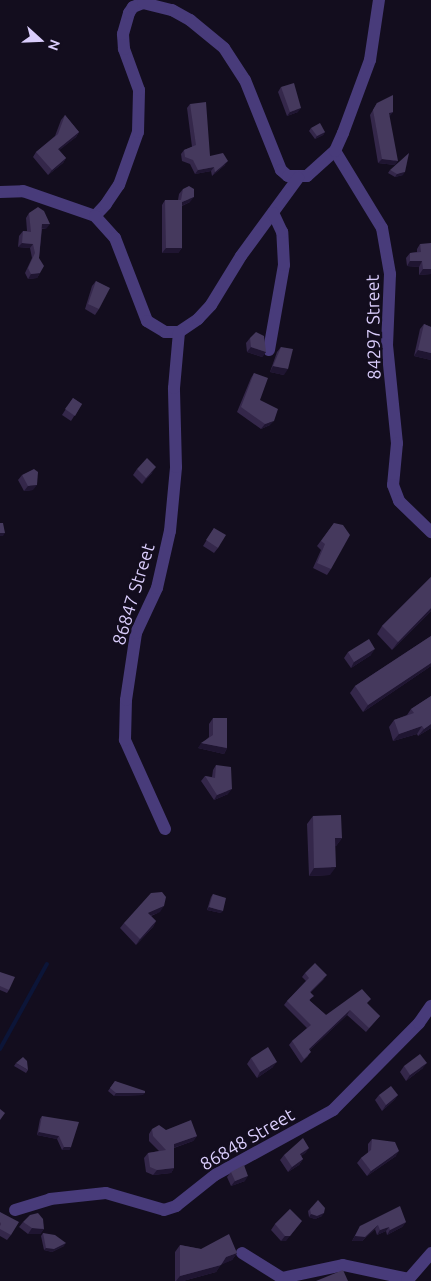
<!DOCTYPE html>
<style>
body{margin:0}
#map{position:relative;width:431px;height:1281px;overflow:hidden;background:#130d1e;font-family:Ubuntu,sans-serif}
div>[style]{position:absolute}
.stream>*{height:4px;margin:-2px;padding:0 2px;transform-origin:2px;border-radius:2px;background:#0c1538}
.minor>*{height:12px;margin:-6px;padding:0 6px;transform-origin:6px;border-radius:6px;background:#483b7a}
.wall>*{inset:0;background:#34274a}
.shaded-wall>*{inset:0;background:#1f1531}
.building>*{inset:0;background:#45395d}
span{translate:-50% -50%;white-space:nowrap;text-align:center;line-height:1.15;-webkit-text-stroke:5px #130d1e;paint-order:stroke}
.street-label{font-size:18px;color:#dacdfc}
.north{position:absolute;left:15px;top:15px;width:50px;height:50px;-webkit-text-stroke:4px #130d1e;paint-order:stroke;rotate:110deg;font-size:14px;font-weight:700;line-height:20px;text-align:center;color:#dacdfc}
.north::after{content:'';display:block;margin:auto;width:18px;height:22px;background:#dacdfc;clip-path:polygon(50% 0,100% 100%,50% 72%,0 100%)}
</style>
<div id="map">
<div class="stream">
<i style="left:0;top:1049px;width:97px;rotate:-61.1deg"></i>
</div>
<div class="minor">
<i style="left:335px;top:151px;width:90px;rotate:58.6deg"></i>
<i style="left:382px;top:228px;width:47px;rotate:80.1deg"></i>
<i style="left:390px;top:274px;width:71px;rotate:92.4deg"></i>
<i style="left:387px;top:345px;width:99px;rotate:84.2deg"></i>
<i style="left:397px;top:443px;width:42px;rotate:95.4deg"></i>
<i style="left:393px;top:485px;width:17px;rotate:69deg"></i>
<i style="left:399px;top:501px;width:45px;rotate:44.1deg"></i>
<i style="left:0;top:192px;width:23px;rotate:-2deg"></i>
<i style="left:23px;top:191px;width:76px;rotate:19.1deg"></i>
<i style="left:95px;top:216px;width:16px;rotate:-47deg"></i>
<i style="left:106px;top:204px;width:23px;rotate:-56deg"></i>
<i style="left:119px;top:185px;width:56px;rotate:-70.3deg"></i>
<i style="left:138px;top:132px;width:42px;rotate:-88.6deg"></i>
<i style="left:139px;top:90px;width:44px;rotate:-110.1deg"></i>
<i style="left:124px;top:49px;width:15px;rotate:-94deg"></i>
<i style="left:123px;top:34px;width:22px;rotate:-74deg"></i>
<i style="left:129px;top:13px;width:7px;rotate:-56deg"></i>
<i style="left:133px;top:7px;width:11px;rotate:-22deg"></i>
<i style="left:143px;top:3px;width:30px;rotate:14deg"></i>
<i style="left:172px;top:10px;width:21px;rotate:29deg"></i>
<i style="left:190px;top:20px;width:44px;rotate:39.5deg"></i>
<i style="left:224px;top:48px;width:38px;rotate:57deg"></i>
<i style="left:245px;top:80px;width:97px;rotate:68.2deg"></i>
<i style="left:281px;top:170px;width:9px;rotate:41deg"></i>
<i style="left:288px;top:176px;width:19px"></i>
<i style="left:307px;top:176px;width:38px;rotate:-42deg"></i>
<i style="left:335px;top:151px;width:20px;rotate:-66deg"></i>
<i style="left:343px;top:133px;width:78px;rotate:-69.7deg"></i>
<i style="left:370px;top:60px;width:61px;rotate:-81.5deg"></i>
<i style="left:95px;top:216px;width:30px;rotate:48deg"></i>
<i style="left:115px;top:238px;width:89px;rotate:68.9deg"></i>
<i style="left:147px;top:321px;width:21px;rotate:31deg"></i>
<i style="left:165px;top:332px;width:14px"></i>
<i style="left:179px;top:332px;width:23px;rotate:-34deg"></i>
<i style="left:198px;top:319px;width:19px;rotate:-47deg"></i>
<i style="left:211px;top:305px;width:57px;rotate:-58.5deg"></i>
<i style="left:241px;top:256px;width:97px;rotate:-53.8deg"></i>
<i style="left:269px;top:350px;width:86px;rotate:-80deg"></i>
<i style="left:284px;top:265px;width:33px;rotate:-93deg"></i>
<i style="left:282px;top:232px;width:21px;rotate:-115deg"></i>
<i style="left:165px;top:829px;width:98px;rotate:-114.2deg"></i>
<i style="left:125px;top:740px;width:40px;rotate:-88.6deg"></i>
<i style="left:126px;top:700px;width:68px;rotate:-81.5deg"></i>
<i style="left:136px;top:633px;width:50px;rotate:-65deg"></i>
<i style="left:157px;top:588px;width:58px;rotate:-77.2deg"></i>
<i style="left:170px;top:531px;width:64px;rotate:-84.6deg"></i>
<i style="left:176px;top:467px;width:79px;rotate:-91.5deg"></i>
<i style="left:174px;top:388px;width:56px;rotate:-84.9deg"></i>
<i style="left:15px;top:1210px;width:37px;rotate:-17deg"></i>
<i style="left:50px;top:1199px;width:56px;rotate:-6.1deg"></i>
<i style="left:106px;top:1193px;width:60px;rotate:16.3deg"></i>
<i style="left:164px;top:1210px;width:13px;rotate:-18deg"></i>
<i style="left:176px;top:1206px;width:50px;rotate:-38.5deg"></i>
<i style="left:215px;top:1175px;width:135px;rotate:-28.8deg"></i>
<i style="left:333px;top:1110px;width:122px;rotate:-45.3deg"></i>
<i style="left:419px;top:1023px;width:21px;rotate:-55deg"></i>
<i style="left:242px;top:1253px;width:47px;rotate:32deg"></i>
<i style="left:282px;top:1278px;width:62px;rotate:-12deg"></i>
<i style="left:343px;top:1265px;width:67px;rotate:12deg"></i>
<i style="left:407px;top:1281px;width:37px;rotate:-49deg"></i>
</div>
<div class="wall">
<i style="clip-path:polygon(281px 87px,298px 112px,287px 116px,278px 92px)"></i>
<i style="clip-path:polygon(377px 103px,393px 112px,389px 116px,395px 165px,378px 163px,370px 115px)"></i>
<i style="clip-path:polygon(190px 104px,210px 156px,225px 165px,212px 176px,211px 171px,195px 174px,190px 164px,182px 161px,181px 154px,184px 150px,192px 147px,187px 108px)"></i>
<i style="clip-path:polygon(65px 115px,79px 132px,76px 137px,59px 150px,66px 158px,63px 163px,48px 175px,33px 157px,36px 152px,55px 136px,61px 120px)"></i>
<i style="clip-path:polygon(311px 128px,325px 132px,323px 135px,315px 139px,309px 131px)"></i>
<i style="clip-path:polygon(390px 170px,403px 175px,395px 177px,388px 173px)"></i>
<i style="clip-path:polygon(183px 189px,190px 202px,182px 206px,182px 248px,178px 253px,162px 253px,162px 205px,165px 200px,178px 200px,179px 194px)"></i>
<i style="clip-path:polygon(29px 213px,46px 229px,42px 229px,39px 258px,40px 273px,37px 278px,28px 279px,25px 273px,32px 258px,30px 248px,18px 247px,19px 236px,23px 231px,27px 231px,26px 218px)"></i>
<i style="clip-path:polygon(420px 244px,431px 274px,419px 275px,419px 267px,407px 266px,406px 258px,410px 253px,417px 252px,417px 249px)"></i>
<i style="clip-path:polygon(96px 281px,99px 309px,95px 315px,85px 309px,92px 286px)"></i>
<i style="clip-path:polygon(424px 324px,431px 327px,431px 360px,414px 356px,420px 329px)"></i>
<i style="clip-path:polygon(250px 338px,266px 352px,262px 357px,247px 352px,246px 343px)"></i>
<i style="clip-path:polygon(281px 347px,284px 375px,270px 372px,277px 352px)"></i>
<i style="clip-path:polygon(254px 373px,260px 400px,270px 425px,261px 429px,237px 412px,251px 378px)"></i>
<i style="clip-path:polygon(73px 398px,82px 404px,71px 421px,62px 415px)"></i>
<i style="clip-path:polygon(137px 469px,152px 473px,142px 484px,133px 475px)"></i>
<i style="clip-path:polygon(22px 475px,33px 490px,24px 491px,18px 480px)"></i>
<i style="clip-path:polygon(334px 523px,331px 569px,327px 575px,313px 568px,321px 550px,317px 546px)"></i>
<i style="clip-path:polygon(214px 528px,218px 548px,214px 553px,203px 546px)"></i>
<i style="clip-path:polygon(431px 577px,431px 611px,392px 650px,377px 634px,382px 626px)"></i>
<i style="clip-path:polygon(431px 636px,431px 666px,363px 712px,350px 693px,355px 686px)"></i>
<i style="clip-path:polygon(348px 652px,371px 655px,351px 668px,344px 658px)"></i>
<i style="clip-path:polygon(431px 696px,431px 728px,418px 736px,417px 734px,393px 741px,389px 727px,394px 720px,407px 715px,411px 709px)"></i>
<i style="clip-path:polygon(213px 718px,227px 748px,224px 754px,198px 748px,209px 737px,209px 724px)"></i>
<i style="clip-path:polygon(216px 765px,228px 794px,214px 800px,201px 781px,205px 776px,212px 777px,213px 770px)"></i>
<i style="clip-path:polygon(313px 816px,342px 838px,336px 846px,335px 846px,330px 875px,309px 876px,307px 824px)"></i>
<i style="clip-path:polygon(213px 894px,221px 913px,207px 910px,211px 897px)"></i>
<i style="clip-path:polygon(160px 912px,151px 916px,156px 921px,153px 927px,136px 945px,120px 928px,124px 923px)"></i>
<i style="clip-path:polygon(0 972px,9px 990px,7px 993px,0 990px)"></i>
<i style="clip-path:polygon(305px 973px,324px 979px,311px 992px,310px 1001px,326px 1015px,367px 1004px,380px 1016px,366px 1032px,347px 1015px,310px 1050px,308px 1056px,301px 1063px,289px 1045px,292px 1041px,307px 1028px,284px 1005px,287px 1001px,306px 981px,302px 977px)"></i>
<i style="clip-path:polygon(251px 1058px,273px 1067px,257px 1078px,247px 1064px)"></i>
<i style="clip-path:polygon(16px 1063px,28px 1070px,26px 1073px,14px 1066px)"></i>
<i style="clip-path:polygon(404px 1066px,423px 1068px,406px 1081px,400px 1072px)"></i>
<i style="clip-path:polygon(115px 1081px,143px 1095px,114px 1096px,108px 1091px)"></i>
<i style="clip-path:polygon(379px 1095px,398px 1095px,394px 1100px,382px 1111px,375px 1100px)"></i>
<i style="clip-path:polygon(42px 1116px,71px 1147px,69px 1150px,62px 1150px,57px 1139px,37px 1135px,40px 1119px)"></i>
<i style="clip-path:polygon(152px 1129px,166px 1130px,197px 1136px,193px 1141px,174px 1148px,174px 1168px,171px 1173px,153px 1175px,146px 1172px,144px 1158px,148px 1153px,159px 1151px,149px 1141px,149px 1134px)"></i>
<i style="clip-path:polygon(372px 1139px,396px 1156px,367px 1176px,357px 1163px,361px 1158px,368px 1153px,368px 1144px)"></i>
<i style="clip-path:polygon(309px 1148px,305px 1153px,301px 1156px,303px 1159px,299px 1165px,288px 1172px,280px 1160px,284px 1155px)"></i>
<i style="clip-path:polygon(231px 1172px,245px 1181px,231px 1186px,227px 1177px)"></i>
<i style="clip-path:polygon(290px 1209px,286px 1241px,281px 1241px,271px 1230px,275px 1224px)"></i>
<i style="clip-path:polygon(310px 1209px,322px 1216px,315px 1219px,309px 1217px,308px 1211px)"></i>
<i style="clip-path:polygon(0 1212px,11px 1235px,7px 1240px,0 1236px)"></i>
<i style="clip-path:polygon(23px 1222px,44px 1229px,40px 1234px,28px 1234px,19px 1227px)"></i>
<i style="clip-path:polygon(406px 1222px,402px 1227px,387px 1235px,386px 1231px,377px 1235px,375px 1229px,362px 1241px,352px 1241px,360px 1226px)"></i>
<i style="clip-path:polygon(43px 1233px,64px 1246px,52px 1252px,44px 1250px,41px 1236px)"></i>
<i style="clip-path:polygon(180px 1245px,201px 1249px,237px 1253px,232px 1260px,221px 1264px,216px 1272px,183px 1281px,175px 1281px,175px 1252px)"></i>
</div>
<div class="shaded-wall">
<i style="clip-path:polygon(301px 108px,298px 112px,287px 116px,290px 112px)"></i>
<i style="clip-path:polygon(393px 112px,390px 116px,385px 117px,389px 113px)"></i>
<i style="clip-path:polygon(79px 132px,76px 137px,55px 154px,58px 149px)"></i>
<i style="clip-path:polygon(325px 132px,323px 135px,315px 139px,317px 136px)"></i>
<i style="clip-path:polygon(66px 158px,63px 163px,48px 175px,52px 170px)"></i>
<i style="clip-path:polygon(382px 159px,398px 161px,395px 165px,378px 163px)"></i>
<i style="clip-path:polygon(228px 161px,225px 165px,212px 176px,215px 172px)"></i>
<i style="clip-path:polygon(214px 167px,211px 171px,195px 174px,198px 170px)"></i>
<i style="clip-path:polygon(405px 172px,403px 175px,395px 177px,397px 174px)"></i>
<i style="clip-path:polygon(194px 197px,190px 202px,179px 207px,182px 202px)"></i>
<i style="clip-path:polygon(42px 224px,50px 224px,46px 229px,39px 228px)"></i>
<i style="clip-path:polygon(22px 243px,33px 244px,30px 248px,18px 247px)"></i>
<i style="clip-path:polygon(166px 248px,182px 248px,178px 253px,162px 253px)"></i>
<i style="clip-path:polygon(410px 261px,422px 261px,419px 267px,407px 266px)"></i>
<i style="clip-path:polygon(423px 269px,431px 269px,431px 274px,419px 275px)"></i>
<i style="clip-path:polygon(40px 273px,37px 278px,28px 279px,31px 274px)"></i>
<i style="clip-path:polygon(251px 347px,266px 352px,262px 357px,247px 352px)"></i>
<i style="clip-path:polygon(418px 350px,431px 353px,431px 360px,414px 356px)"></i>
<i style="clip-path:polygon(273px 366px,288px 369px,284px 375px,270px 372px)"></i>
<i style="clip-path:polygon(274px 421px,270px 425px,261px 429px,265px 424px)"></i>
<i style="clip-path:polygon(156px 467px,152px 473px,142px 484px,146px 478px)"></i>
<i style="clip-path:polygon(37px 485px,33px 490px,24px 491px,28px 486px)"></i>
<i style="clip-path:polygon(0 533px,5px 533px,3px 536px,0 536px)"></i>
<i style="clip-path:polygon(431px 608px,431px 611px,392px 650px,398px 642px)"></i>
<i style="clip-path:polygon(375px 649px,371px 655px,351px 668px,354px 662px)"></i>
<i style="clip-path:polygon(431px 663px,431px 666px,363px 712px,368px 705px)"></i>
<i style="clip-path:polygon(431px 724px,431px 728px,418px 736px,424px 729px)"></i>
<i style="clip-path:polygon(422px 726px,417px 734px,393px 741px,399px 734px)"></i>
<i style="clip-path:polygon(201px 743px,227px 748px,224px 754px,198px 748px)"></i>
<i style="clip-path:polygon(232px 789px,228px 794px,214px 800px,217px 795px)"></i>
<i style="clip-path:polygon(335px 838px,342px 838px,336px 846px,329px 846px)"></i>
<i style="clip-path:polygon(336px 867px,330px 875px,309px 876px,314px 868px)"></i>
<i style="clip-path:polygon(164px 906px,160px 912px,144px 918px,148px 913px)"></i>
<i style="clip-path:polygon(209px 907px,223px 911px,221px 913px,207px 910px)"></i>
<i style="clip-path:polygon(156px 921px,153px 927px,136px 945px,140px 939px)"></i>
<i style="clip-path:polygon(327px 975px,324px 979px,307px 996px,310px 992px)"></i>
<i style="clip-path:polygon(350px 1010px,347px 1015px,306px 1054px,309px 1049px)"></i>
<i style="clip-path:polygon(277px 1062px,273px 1067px,257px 1078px,260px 1072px)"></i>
<i style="clip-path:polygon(427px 1063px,423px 1068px,406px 1081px,410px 1075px)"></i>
<i style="clip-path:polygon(116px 1093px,145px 1093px,143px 1095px,114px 1096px)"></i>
<i style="clip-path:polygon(398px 1095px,394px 1100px,382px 1111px,386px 1105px)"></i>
<i style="clip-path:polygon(39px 1132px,59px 1136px,57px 1139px,37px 1135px)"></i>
<i style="clip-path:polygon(197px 1136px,193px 1141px,170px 1149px,174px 1144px)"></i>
<i style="clip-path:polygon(64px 1147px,71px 1147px,69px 1150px,62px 1150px)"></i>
<i style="clip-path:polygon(309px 1148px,305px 1153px,296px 1160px,300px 1154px)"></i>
<i style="clip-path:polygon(399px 1151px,396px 1156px,367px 1176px,371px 1171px)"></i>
<i style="clip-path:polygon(303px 1159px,299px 1165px,288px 1172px,292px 1167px)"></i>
<i style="clip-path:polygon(174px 1168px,171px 1173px,153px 1175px,157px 1170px)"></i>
<i style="clip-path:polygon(248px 1176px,245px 1181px,231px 1186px,235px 1181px)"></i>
<i style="clip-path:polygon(324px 1213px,322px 1216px,315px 1219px,309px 1217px,311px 1214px)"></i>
<i style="clip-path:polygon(302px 1221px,286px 1241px,281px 1241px,285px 1236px)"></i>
<i style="clip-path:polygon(406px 1222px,402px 1227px,387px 1235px,390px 1230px)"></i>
<i style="clip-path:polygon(378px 1225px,375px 1229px,362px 1241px,352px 1241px,355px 1236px)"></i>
<i style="clip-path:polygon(389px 1227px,386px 1231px,377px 1235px,380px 1230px)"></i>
<i style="clip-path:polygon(32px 1228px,44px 1229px,40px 1234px,28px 1234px)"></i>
<i style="clip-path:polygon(66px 1243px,64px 1246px,52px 1252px,44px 1250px,46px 1248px)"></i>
<i style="clip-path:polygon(237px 1253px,232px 1260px,221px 1265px,226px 1257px)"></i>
<i style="clip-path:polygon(221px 1265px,216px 1272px,183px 1281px,176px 1281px,180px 1276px)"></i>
</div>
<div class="building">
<i style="clip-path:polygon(294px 83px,301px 108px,290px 112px,281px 87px)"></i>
<i style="clip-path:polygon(393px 95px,393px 112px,389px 113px,398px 161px,382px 159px,373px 110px,377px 103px)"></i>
<i style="clip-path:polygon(206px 102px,210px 156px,223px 153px,228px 161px,215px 172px,214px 167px,198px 170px,193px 160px,185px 157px,184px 150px,196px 145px,190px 104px)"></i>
<i style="clip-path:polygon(65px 115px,79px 132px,58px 149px,66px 158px,52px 170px,36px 152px,58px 134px)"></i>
<i style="clip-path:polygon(320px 123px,325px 132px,317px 136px,311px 128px)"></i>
<i style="clip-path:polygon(409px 153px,405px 172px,397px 174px,390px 170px)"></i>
<i style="clip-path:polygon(189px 186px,194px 189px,194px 197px,182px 202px,182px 248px,166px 248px,165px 200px,181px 200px,183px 189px)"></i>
<i style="clip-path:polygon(38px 207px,44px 211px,50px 224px,42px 224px,39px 258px,44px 266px,40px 273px,31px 274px,28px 268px,35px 253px,33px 244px,22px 243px,23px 231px,31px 232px,29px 213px)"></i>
<i style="clip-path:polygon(431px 243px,431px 269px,423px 269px,422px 261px,410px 261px,410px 253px,421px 252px,420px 244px)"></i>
<i style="clip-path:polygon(96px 281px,110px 288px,99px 309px,88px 304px)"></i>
<i style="clip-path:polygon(424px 324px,431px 327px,431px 353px,418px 350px)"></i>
<i style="clip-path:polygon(256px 332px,264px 336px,266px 352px,251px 347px,250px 338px)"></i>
<i style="clip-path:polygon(281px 347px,293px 349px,288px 369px,273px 366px)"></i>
<i style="clip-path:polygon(254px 373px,268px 378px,260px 400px,278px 409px,274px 421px,265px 424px,241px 407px)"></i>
<i style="clip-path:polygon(73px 398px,82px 404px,75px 416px,65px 409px)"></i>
<i style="clip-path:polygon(147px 458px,156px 467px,146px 478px,137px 469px)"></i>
<i style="clip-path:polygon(34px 469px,38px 472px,37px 485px,28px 486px,22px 475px)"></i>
<i style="clip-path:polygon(0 523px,3px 523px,5px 533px,0 533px)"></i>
<i style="clip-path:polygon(334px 523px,343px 525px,350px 535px,331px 569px,317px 563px,325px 544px,321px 541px)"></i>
<i style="clip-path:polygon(214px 528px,226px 535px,218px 548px,206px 540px)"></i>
<i style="clip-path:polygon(431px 577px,431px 608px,398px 642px,382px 626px)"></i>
<i style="clip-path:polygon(431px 636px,431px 663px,368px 705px,355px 686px)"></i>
<i style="clip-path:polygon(369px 639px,375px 649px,354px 662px,348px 652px)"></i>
<i style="clip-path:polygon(431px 696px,431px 724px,424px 729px,422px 726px,399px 734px,394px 720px,414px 713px,411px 709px)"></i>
<i style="clip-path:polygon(213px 718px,227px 718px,227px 748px,201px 743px,213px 735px)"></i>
<i style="clip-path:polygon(216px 765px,231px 767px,232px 789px,217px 795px,205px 776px,215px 778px)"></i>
<i style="clip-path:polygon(341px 815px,342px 838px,335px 838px,336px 867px,314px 868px,313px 816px)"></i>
<i style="clip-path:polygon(162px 892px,166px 897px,164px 906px,148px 913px,156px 921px,140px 939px,124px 923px,151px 893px)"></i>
<i style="clip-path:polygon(213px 894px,226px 898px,223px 911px,209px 907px)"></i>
<i style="clip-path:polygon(315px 963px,327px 975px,310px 992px,314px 996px,309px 1000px,326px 1015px,362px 989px,371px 999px,367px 1003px,380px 1016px,369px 1028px,350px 1010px,309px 1049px,311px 1052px,304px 1059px,292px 1041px,311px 1025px,287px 1001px,309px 978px,305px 973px)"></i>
<i style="clip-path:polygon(0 972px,15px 977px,9px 990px,0 986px)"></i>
<i style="clip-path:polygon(268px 1047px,277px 1062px,260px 1072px,251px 1058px)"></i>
<i style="clip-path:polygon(420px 1054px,427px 1063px,410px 1075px,404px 1066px)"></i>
<i style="clip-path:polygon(23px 1057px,27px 1061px,28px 1070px,16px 1063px)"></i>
<i style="clip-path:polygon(115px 1081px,145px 1091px,145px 1093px,116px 1093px,110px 1088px)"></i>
<i style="clip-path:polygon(391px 1086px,398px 1095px,386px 1105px,379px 1095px)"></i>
<i style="clip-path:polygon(0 1109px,5px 1113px,0 1120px)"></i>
<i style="clip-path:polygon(42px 1116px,79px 1122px,71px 1147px,64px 1147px,59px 1136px,39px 1132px)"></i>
<i style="clip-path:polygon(191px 1120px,197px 1136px,174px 1144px,174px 1168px,157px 1170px,150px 1167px,148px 1153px,166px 1150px,153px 1136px,152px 1129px,159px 1125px,166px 1130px)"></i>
<i style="clip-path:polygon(303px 1138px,309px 1148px,300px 1154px,303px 1159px,292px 1167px,284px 1155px)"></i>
<i style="clip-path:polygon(372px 1139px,395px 1142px,399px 1151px,371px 1171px,361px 1158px,371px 1150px)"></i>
<i style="clip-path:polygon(244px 1165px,248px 1176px,235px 1181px,231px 1172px)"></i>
<i style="clip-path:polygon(318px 1200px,325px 1208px,324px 1213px,317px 1216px,311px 1214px,310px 1209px)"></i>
<i style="clip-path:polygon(400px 1206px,406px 1222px,390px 1230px,389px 1227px,380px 1230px,378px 1225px,365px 1237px,355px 1236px,360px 1226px)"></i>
<i style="clip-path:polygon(290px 1209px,302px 1221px,290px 1236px,285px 1236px,275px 1224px)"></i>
<i style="clip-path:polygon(0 1212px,19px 1222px,11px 1235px,0 1229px,0 1226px,1px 1224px,0 1222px)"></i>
<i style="clip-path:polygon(38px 1213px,43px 1219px,44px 1229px,32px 1228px,23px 1222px,30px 1215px)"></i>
<i style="clip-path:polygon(43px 1233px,55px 1235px,66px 1243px,54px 1249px,46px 1248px)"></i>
<i style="clip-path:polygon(229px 1234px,237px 1253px,226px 1257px,221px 1265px,180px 1276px,180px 1245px,201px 1249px)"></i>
<i style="clip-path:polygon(343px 1270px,348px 1281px,316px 1281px)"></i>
</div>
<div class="street-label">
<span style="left:373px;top:327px;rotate:-91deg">84297 Street</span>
<span style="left:133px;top:594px;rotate:-73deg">86847 Street</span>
<span style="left:247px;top:1139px;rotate:-30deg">86848 Street</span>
</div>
<div class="north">N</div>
</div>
